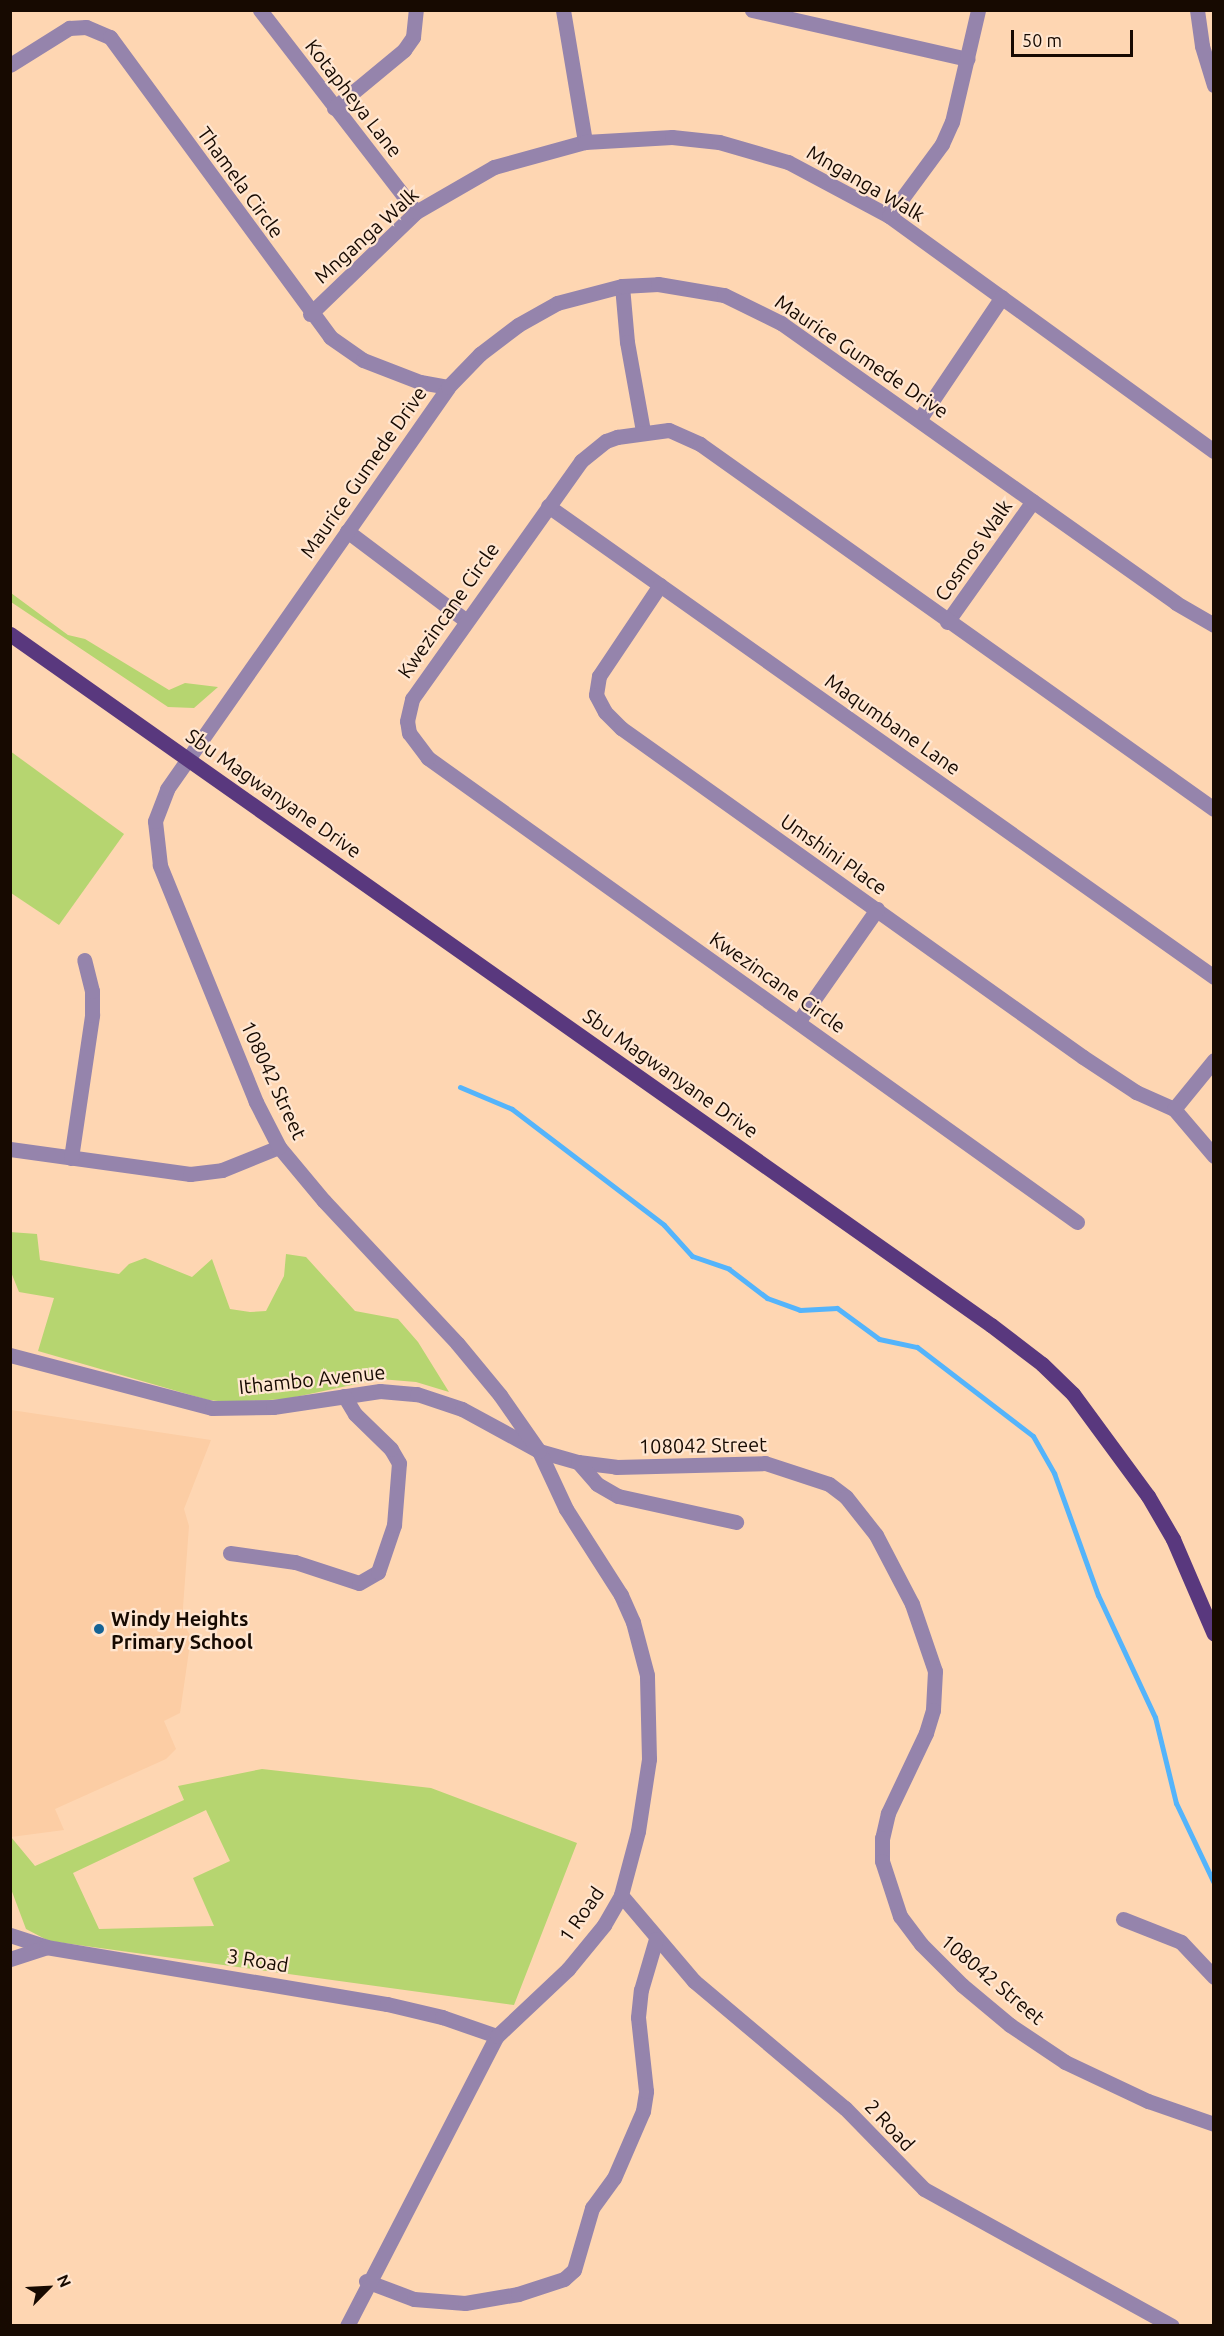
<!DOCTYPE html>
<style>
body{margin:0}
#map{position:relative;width:1224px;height:2336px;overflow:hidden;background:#fed6b2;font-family:Ubuntu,sans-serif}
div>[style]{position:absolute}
.built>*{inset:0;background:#fccda4}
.green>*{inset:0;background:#b6d570}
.stream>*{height:5px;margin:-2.5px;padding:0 2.5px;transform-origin:2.5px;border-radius:2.5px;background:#54b4fb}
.minor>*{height:15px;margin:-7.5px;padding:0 7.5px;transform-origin:7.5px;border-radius:7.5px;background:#9584ac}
.major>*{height:15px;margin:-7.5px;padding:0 7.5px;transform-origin:7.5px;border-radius:7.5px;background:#59387e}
.dots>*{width:16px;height:16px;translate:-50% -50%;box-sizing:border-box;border:3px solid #ffe6d1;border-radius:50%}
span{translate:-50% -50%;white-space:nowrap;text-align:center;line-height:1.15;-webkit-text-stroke:4.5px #ffe6d1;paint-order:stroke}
.street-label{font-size:20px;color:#170a01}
.poi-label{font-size:20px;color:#170a01;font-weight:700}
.left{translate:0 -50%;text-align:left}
.frame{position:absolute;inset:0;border:12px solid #170a01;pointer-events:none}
.north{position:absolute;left:18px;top:2258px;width:60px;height:60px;-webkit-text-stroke:4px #ffe6d1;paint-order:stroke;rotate:66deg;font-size:16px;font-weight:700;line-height:24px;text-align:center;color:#170a01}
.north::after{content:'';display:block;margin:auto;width:21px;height:27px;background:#170a01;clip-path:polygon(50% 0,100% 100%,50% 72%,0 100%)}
.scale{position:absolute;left:1011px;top:30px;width:122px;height:27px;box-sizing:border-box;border:3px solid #170a01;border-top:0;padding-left:8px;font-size:18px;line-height:21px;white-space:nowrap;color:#170a01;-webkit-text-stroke:4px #ffe6d1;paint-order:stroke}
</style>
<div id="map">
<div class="built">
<i style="clip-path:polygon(11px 1410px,211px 1440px,184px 1509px,189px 1526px,182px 1621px,191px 1637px,180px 1713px,164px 1721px,176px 1749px,166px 1759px,55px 1809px,64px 1830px,11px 1837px)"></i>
</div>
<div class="green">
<i style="clip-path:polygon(11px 593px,68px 635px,85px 639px,169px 690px,185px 683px,218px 687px,194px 708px,168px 707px,11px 602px)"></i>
<i style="clip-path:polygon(10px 751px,124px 834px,59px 925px,11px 893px)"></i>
<i style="clip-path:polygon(10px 1232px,37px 1234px,40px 1260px,119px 1274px,129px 1264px,145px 1258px,192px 1277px,212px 1259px,230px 1309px,250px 1312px,266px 1311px,284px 1276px,286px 1254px,306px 1257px,355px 1311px,398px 1319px,418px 1342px,449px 1392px,416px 1382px,380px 1379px,286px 1399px,228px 1402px,208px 1400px,38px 1351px,54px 1298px,19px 1292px,11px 1272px)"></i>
<i style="clip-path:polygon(evenodd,262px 1769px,431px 1788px,577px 1843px,514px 2005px,49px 1941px,26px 1929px,11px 1889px,11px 1837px,35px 1866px,184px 1800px,178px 1786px,262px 1769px,206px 1810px,230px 1861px,193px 1878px,214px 1926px,99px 1929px,73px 1873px,206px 1810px)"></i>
</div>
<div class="stream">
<i style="left:460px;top:1087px;width:56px;rotate:22.9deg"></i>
<i style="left:512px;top:1109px;width:191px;rotate:37.3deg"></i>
<i style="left:664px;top:1225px;width:42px;rotate:47.9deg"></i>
<i style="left:692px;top:1256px;width:39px;rotate:19deg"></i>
<i style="left:729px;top:1269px;width:48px;rotate:37.3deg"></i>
<i style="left:767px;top:1298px;width:35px;rotate:20deg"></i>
<i style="left:800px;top:1310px;width:37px;rotate:-3deg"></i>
<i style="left:837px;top:1308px;width:52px;rotate:36.4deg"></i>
<i style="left:879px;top:1339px;width:39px;rotate:12deg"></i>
<i style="left:917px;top:1347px;width:146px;rotate:37.5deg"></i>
<i style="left:1033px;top:1436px;width:43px;rotate:60.4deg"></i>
<i style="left:1054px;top:1473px;width:130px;rotate:70.2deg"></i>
<i style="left:1098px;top:1595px;width:135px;rotate:65deg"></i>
<i style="left:1155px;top:1717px;width:89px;rotate:76.3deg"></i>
<i style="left:1176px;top:1803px;width:89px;rotate:64.6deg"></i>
</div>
<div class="minor">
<i style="left:260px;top:10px;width:255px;rotate:52.3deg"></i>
<i style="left:563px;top:10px;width:134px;rotate:80.5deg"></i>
<i style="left:752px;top:10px;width:221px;rotate:12.8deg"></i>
<i style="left:1197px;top:10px;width:36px;rotate:82deg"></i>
<i style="left:1202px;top:46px;width:41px;rotate:72.9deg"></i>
<i style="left:10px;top:65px;width:70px;rotate:-32.1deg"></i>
<i style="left:69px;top:28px;width:17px;rotate:-3deg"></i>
<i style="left:86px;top:27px;width:26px;rotate:23deg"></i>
<i style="left:110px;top:37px;width:372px;rotate:53.7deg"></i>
<i style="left:330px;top:337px;width:40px;rotate:34.9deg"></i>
<i style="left:363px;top:360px;width:61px;rotate:21.1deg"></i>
<i style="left:420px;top:382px;width:28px;rotate:10deg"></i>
<i style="left:334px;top:108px;width:91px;rotate:-39.6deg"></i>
<i style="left:404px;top:50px;width:16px;rotate:-55deg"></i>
<i style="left:413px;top:37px;width:27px;rotate:-84deg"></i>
<i style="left:889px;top:216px;width:89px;rotate:-53.6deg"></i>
<i style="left:942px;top:144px;width:24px;rotate:-66deg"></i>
<i style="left:952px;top:122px;width:115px;rotate:-76.9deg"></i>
<i style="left:622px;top:286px;width:56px;rotate:84.9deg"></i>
<i style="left:627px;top:342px;width:90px;rotate:79.8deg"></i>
<i style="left:310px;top:314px;width:147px;rotate:-43.9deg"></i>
<i style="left:416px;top:212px;width:90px;rotate:-30deg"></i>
<i style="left:494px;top:167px;width:94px;rotate:-15.4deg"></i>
<i style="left:585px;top:142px;width:87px;rotate:-3.3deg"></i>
<i style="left:672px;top:137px;width:47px;rotate:6.1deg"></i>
<i style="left:719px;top:142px;width:72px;rotate:16.2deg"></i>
<i style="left:788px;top:162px;width:115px;rotate:28.1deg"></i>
<i style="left:889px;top:216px;width:401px;rotate:35.9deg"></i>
<i style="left:919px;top:420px;width:148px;rotate:-56deg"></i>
<i style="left:548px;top:506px;width:816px;rotate:35.27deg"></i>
<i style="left:347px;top:531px;width:148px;rotate:37deg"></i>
<i style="left:660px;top:585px;width:110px;rotate:123.8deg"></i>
<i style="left:599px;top:676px;width:19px;rotate:99deg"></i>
<i style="left:596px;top:695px;width:19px;rotate:62deg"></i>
<i style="left:605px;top:712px;width:23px;rotate:45deg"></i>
<i style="left:621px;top:728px;width:567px;rotate:35.46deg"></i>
<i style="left:1083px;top:1057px;width:64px;rotate:33.4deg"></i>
<i style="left:1136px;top:1092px;width:42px;rotate:24.1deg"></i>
<i style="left:1174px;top:1109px;width:62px;rotate:49.6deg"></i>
<i style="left:947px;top:622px;width:148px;rotate:-54.6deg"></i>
<i style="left:798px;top:1022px;width:138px;rotate:-55deg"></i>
<i style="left:1174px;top:1109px;width:63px;rotate:-50.8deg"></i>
<i style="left:10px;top:1149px;width:182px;rotate:7.9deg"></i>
<i style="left:190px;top:1174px;width:32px;rotate:-7deg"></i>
<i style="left:222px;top:1170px;width:61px;rotate:-22deg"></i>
<i style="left:71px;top:1158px;width:145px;rotate:-81.6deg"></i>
<i style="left:92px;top:1015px;width:24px;rotate:-90deg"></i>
<i style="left:92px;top:991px;width:32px;rotate:-104deg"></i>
<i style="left:1077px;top:1222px;width:798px;rotate:-144.44deg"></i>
<i style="left:428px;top:758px;width:31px;rotate:-127deg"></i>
<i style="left:409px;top:733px;width:12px;rotate:-99deg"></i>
<i style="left:407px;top:721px;width:23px;rotate:-77deg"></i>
<i style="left:412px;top:699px;width:292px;rotate:-54.6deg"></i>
<i style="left:581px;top:461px;width:32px;rotate:-39deg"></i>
<i style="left:606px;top:441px;width:12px;rotate:-20deg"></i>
<i style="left:617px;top:437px;width:52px;rotate:-7.7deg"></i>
<i style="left:669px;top:430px;width:34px;rotate:24deg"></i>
<i style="left:700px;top:444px;width:630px;rotate:35.38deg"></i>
<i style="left:10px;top:1355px;width:209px;rotate:14.7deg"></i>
<i style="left:212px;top:1408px;width:61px;rotate:-0.9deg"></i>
<i style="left:273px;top:1407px;width:108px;rotate:-8.5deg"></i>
<i style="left:380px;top:1391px;width:37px;rotate:5deg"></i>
<i style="left:417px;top:1394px;width:47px;rotate:18.4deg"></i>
<i style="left:462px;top:1409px;width:88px;rotate:28.6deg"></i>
<i style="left:539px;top:1451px;width:41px;rotate:15.8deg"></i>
<i style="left:578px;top:1462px;width:38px;rotate:7deg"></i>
<i style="left:616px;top:1467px;width:149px;rotate:-1.5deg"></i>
<i style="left:765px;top:1463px;width:67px;rotate:18.2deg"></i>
<i style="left:829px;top:1484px;width:21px;rotate:37deg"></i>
<i style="left:846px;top:1497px;width:48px;rotate:51.7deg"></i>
<i style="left:876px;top:1535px;width:78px;rotate:62.4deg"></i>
<i style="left:912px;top:1604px;width:71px;rotate:71.1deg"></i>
<i style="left:935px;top:1671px;width:39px;rotate:93deg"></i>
<i style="left:933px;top:1710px;width:24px;rotate:107deg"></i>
<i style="left:926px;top:1733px;width:89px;rotate:115.4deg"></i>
<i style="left:888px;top:1813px;width:26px;rotate:103deg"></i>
<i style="left:882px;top:1838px;width:23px;rotate:90deg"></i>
<i style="left:882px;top:1861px;width:58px;rotate:71.9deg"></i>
<i style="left:900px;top:1916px;width:35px;rotate:53deg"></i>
<i style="left:921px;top:1944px;width:58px;rotate:45deg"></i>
<i style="left:962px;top:1985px;width:62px;rotate:39.8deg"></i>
<i style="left:1010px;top:2025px;width:66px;rotate:33.9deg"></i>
<i style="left:1065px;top:2062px;width:92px;rotate:25.2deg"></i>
<i style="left:1148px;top:2101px;width:70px;rotate:19.2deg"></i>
<i style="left:578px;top:1462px;width:29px;rotate:49deg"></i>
<i style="left:597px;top:1484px;width:24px;rotate:30deg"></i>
<i style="left:618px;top:1496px;width:121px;rotate:12.4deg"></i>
<i style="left:230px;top:1553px;width:66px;rotate:7.9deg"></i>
<i style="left:295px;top:1562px;width:67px;rotate:18.2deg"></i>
<i style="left:359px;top:1583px;width:22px;rotate:-30deg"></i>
<i style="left:378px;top:1572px;width:50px;rotate:-71.2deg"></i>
<i style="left:394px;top:1525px;width:62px;rotate:-85.4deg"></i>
<i style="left:399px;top:1463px;width:16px;rotate:-120deg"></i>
<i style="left:391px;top:1449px;width:50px;rotate:-135.8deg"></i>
<i style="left:355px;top:1414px;width:21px;rotate:-121deg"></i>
<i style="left:621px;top:1895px;width:113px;rotate:49.7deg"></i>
<i style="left:694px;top:1981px;width:197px;rotate:40.1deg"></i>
<i style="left:845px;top:2108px;width:113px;rotate:45.7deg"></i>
<i style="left:924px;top:2189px;width:283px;rotate:28.9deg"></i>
<i style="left:1123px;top:1919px;width:62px;rotate:21.6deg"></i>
<i style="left:1181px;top:1942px;width:48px;rotate:46.7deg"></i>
<i style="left:10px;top:1935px;width:38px;rotate:18deg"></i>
<i style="left:10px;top:1959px;width:38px;rotate:-18deg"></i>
<i style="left:46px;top:1947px;width:346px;rotate:9.5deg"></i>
<i style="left:387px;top:2004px;width:57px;rotate:13.3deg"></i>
<i style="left:442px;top:2017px;width:58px;rotate:19.1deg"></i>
<i style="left:366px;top:2281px;width:51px;rotate:20.6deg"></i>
<i style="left:414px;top:2299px;width:51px;rotate:4.5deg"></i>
<i style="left:465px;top:2303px;width:54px;rotate:-9.6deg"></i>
<i style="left:518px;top:2294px;width:48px;rotate:-18.1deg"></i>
<i style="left:564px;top:2279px;width:13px;rotate:-42deg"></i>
<i style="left:574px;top:2270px;width:65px;rotate:-73.8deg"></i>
<i style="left:592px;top:2208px;width:37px;rotate:-54deg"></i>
<i style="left:614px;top:2178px;width:73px;rotate:-66.6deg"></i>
<i style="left:643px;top:2111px;width:20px;rotate:-81deg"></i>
<i style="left:646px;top:2091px;width:74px;rotate:-96.2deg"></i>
<i style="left:638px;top:2017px;width:27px;rotate:-84deg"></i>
<i style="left:641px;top:1990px;width:53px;rotate:-73.6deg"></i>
<i style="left:347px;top:2326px;width:326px;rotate:-62.7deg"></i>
<i style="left:497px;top:2036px;width:98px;rotate:-43.3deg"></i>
<i style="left:568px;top:1969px;width:57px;rotate:-50.7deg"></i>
<i style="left:604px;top:1925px;width:34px;rotate:-60deg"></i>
<i style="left:621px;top:1895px;width:66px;rotate:-75.1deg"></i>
<i style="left:638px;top:1831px;width:73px;rotate:-81.3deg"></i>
<i style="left:649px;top:1759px;width:84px;rotate:-91.4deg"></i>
<i style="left:647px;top:1675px;width:55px;rotate:-104.8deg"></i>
<i style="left:633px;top:1622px;width:30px;rotate:-114deg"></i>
<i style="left:621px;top:1595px;width:102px;rotate:-122.6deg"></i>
<i style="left:566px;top:1509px;width:64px;rotate:-115deg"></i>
<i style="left:539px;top:1451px;width:68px;rotate:-124.9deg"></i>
<i style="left:500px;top:1395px;width:67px;rotate:-129.6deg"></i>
<i style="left:457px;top:1343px;width:195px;rotate:-133.1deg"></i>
<i style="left:324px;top:1201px;width:70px;rotate:-129.8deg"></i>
<i style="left:279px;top:1147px;width:51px;rotate:-117.1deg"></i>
<i style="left:256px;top:1102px;width:256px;rotate:-112.1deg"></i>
<i style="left:160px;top:865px;width:44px;rotate:-96.5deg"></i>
<i style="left:155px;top:821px;width:34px;rotate:-69deg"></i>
<i style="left:167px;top:789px;width:490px;rotate:-55deg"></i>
<i style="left:448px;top:387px;width:46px;rotate:-45.9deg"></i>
<i style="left:480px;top:354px;width:48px;rotate:-37.3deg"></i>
<i style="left:518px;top:325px;width:45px;rotate:-29.4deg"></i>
<i style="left:557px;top:303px;width:67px;rotate:-14.7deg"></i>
<i style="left:622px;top:286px;width:36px;rotate:-3deg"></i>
<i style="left:658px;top:284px;width:67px;rotate:9.5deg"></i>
<i style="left:724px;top:295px;width:64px;rotate:26.2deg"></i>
<i style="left:781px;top:323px;width:484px;rotate:35.3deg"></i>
<i style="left:1176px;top:603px;width:44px;rotate:30.1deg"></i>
</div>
<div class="major">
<i style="left:10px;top:634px;width:1200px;rotate:35.16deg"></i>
<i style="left:991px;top:1325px;width:64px;rotate:37.4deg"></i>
<i style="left:1042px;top:1364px;width:43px;rotate:44.1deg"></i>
<i style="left:1073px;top:1394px;width:127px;rotate:53.7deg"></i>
<i style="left:1148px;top:1496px;width:50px;rotate:59.8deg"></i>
<i style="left:1173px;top:1539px;width:103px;rotate:66.7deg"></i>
</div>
<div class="dots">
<i style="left:99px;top:1629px;background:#156395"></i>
</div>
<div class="street-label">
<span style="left:354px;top:98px;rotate:52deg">Kotapheya Lane</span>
<span style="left:241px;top:182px;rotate:54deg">Thamela Circle</span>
<span style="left:866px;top:183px;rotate:30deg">Mnganga Walk</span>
<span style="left:366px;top:235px;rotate:-42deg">Mnganga Walk</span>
<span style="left:862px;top:356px;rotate:34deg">Maurice Gumede Drive</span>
<span style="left:363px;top:472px;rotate:-55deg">Maurice Gumede Drive</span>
<span style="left:973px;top:550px;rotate:-55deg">Cosmos Walk</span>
<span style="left:448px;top:610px;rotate:-55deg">Kwezincane Circle</span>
<span style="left:893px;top:724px;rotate:35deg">Maqumbane Lane</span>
<span style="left:274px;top:793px;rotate:35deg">Sbu Magwanyane Drive</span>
<span style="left:834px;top:854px;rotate:35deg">Umshini Place</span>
<span style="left:778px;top:982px;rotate:35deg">Kwezincane Circle</span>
<span style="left:671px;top:1073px;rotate:35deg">Sbu Magwanyane Drive</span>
<span style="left:274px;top:1080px;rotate:65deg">108042 Street</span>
<span style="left:312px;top:1379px;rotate:-6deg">Ithambo Avenue</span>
<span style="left:703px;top:1445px;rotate:-1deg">108042 Street</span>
<span style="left:581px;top:1914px;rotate:-55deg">1 Road</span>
<span style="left:258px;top:1960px;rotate:9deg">3 Road</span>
<span style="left:993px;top:1979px;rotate:40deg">108042 Street</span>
<span style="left:890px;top:2125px;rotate:47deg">2 Road</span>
</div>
<div class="poi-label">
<span class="left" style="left:111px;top:1630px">Windy Heights<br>Primary School</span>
</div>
<div class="frame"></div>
<div class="north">N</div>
<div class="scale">50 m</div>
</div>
